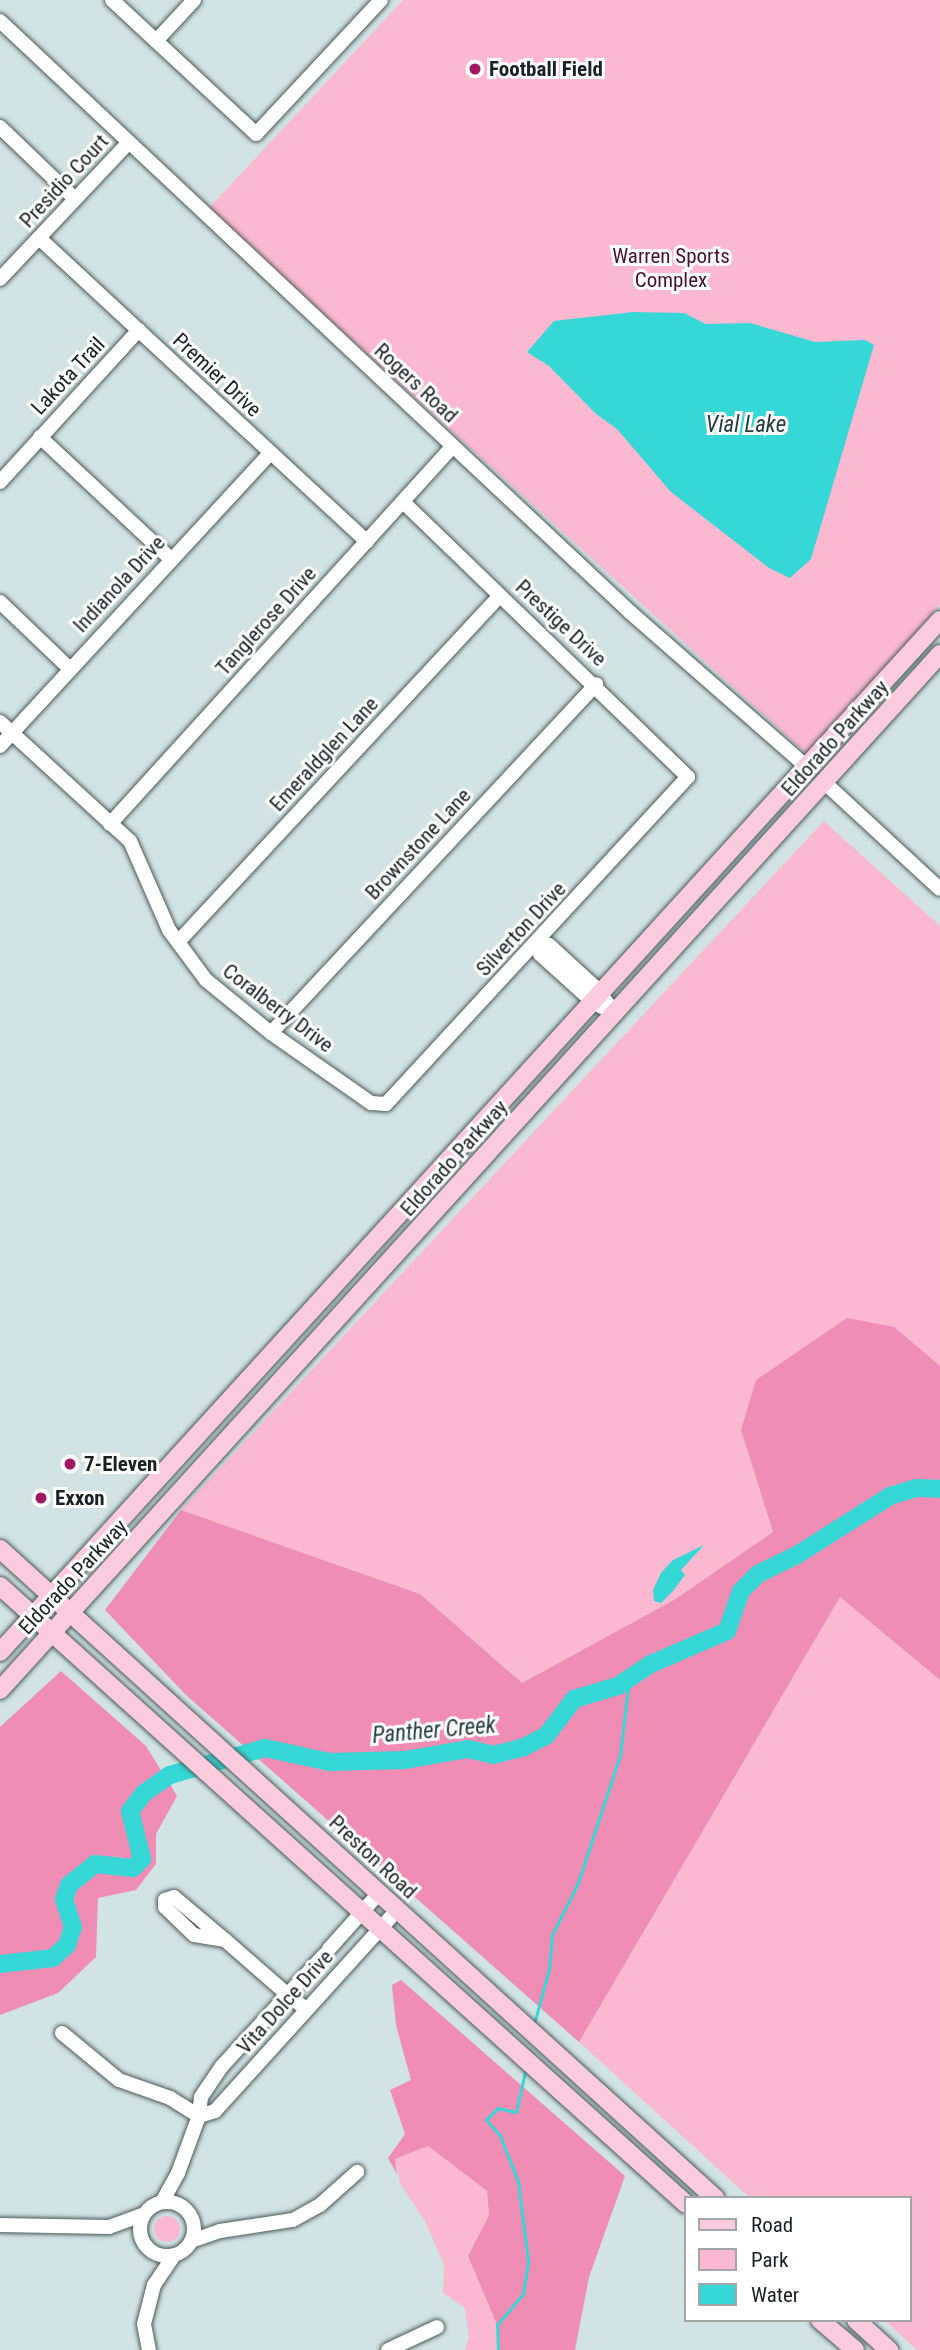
<!DOCTYPE html>
<style>
body{margin:0}
#map{position:relative;width:940px;height:2350px;overflow:hidden;background:#d1e3e3;font-family:"Roboto Condensed",sans-serif}
div>[style]{position:absolute}
.green>*{inset:0;background:#fbb8d1}
.round{border-radius:50%}
.forest>*{inset:0;background:#ef8db4}
.water>*{inset:0;background:#36d7d7}
.stream>*{height:2.5px;margin:-1.25px;padding:0 1.25px;transform-origin:1.25px;border-radius:1.25px;background:#36d7d7}
.river>*{height:18px;margin:-9px;padding:0 9px;transform-origin:9px;border-radius:9px;background:#36d7d7}
.roads{filter:drop-shadow(0 0 2px #4a5a5a) drop-shadow(0 0 2px #4a5a5a)}
.minor>*{height:14px;margin:-7px;padding:0 7px;transform-origin:7px;border-radius:7px;background:#fff}
.minor>.ring{margin:-7px;padding:0;box-sizing:content-box;background:none;border:14px solid #fff;border-radius:50%}
.major>*{height:18px;margin:-9px;padding:0 9px;transform-origin:9px;border-radius:9px;background:#facbdd}
.dots>*{width:19px;height:19px;translate:-50% -50%;box-sizing:border-box;border:4px solid #fff;border-radius:50%}
span{translate:-50% -50%;white-space:nowrap;text-align:center;line-height:1.15;-webkit-text-stroke:6px #fff;paint-order:stroke}
.poi-label{font-size:21px;color:#1a2121;font-weight:700}
.left{translate:0 -50%;text-align:left}
.street-label{font-size:21px;color:#1a2121}
.park-label{font-size:21px;color:#4a0f2c}
.water-label{font-size:23px;color:#253e3e;font-style:italic}
.legend{position:absolute;left:684px;top:2196px;width:228px;height:126px;box-sizing:border-box;background:#fff;border:2px solid #a3a6a6;margin:0;padding:9px 12px;list-style:none;font-size:21px;color:#1a2121}
.legend li{display:flex;align-items:center;gap:14px;height:35px}
.legend b{width:35px;border:2px solid #a3a6a6}
</style>
<div id="map">
<div class="green">
<i style="clip-path:polygon(403px 0,940px 0,940px 604px,810px 757px,208px 209px)"></i>
<i style="clip-path:polygon(824px 821px,940px 926px,940px 1366px,894px 1328px,741px 1430px,773px 1532px,674px 1600px,522px 1683px,420px 1594px,181px 1510px)"></i>
<i style="clip-path:polygon(840px 1597px,940px 1680px,940px 2350px,917px 2350px,884px 2320px,910px 2320px,910px 2198px,750px 2198px,579px 2042px)"></i>
<i style="clip-path:polygon(428px 2146px,487px 2191px,489px 2215px,468px 2256px,497px 2325px,498px 2350px,465px 2350px,469px 2337px,465px 2308px,443px 2293px,444px 2265px,426px 2223px,400px 2183px,395px 2159px)"></i>
<i class="round" style="left:154px;top:2216px;width:26px;height:26px"></i>
</div>
<div class="forest">
<i style="clip-path:polygon(847px 1318px,894px 1327px,940px 1366px,940px 1680px,840px 1597px,579px 2042px,186px 1695px,105px 1610px,181px 1510px,420px 1594px,522px 1683px,674px 1600px,773px 1532px,741px 1430px,756px 1380px)"></i>
<i style="clip-path:polygon(61px 1671px,146px 1746px,177px 1796px,156px 1834px,156px 1864px,136px 1890px,98px 1898px,96px 1957px,58px 1993px,0 2015px,0 1727px)"></i>
<i style="clip-path:polygon(401px 1980px,625px 2176px,589px 2277px,575px 2350px,498px 2350px,497px 2325px,468px 2256px,489px 2215px,487px 2191px,428px 2146px,395px 2159px,397px 2174px,388px 2158px,405px 2134px,390px 2090px,411px 2080px,396px 2025px,392px 1985px)"></i>
</div>
<div class="water">
<i style="clip-path:polygon(633px 312px,684px 313px,706px 324px,750px 323px,815px 342px,865px 340px,874px 345px,811px 559px,790px 578px,769px 568px,671px 492px,617px 429px,596px 414px,549px 366px,527px 352px,554px 321px)"></i>
<i style="clip-path:polygon(704px 1545px,681px 1570px,685px 1575px,673px 1591px,661px 1603px,654px 1601px,653px 1590px,661px 1573px,673px 1560px)"></i>
</div>
<div class="stream">
<i style="left:534px;top:2024px;width:57px;rotate:-74.7deg"></i>
<i style="left:549px;top:1969px;width:34px;rotate:-85deg"></i>
<i style="left:552px;top:1935px;width:58px;rotate:-63.4deg"></i>
<i style="left:578px;top:1883px;width:135px;rotate:-71.8deg"></i>
<i style="left:620px;top:1755px;width:77px;rotate:-83.2deg"></i>
<i style="left:498px;top:2350px;width:25px;rotate:-92deg"></i>
<i style="left:497px;top:2325px;width:40px;rotate:-50deg"></i>
<i style="left:523px;top:2294px;width:33px;rotate:-81deg"></i>
<i style="left:528px;top:2261px;width:80px;rotate:-97.2deg"></i>
<i style="left:518px;top:2182px;width:49px;rotate:-111.4deg"></i>
<i style="left:500px;top:2136px;width:21px;rotate:-131deg"></i>
<i style="left:486px;top:2120px;width:17px;rotate:-45deg"></i>
<i style="left:498px;top:2108px;width:18px;rotate:13deg"></i>
<i style="left:516px;top:2112px;width:45px;rotate:-77.2deg"></i>
</div>
<div class="river">
<i style="left:0;top:1964px;width:53px;rotate:-6.5deg"></i>
<i style="left:53px;top:1958px;width:19px;rotate:-43deg"></i>
<i style="left:67px;top:1945px;width:19px;rotate:-72deg"></i>
<i style="left:73px;top:1927px;width:29px;rotate:-108deg"></i>
<i style="left:64px;top:1899px;width:15px;rotate:-70deg"></i>
<i style="left:69px;top:1885px;width:33px;rotate:-39deg"></i>
<i style="left:95px;top:1864px;width:38px;rotate:6deg"></i>
<i style="left:133px;top:1868px;width:13px;rotate:-45deg"></i>
<i style="left:142px;top:1859px;width:49px;rotate:-104deg"></i>
<i style="left:130px;top:1811px;width:23px;rotate:-52deg"></i>
<i style="left:144px;top:1793px;width:32px;rotate:-35deg"></i>
<i style="left:170px;top:1775px;width:99px;rotate:-15.9deg"></i>
<i style="left:265px;top:1748px;width:66px;rotate:12.3deg"></i>
<i style="left:329px;top:1762px;width:76px;rotate:-1.5deg"></i>
<i style="left:405px;top:1760px;width:64px;rotate:-9.9deg"></i>
<i style="left:468px;top:1749px;width:26px;rotate:13deg"></i>
<i style="left:493px;top:1755px;width:30px;rotate:-14deg"></i>
<i style="left:522px;top:1748px;width:27px;rotate:-27deg"></i>
<i style="left:546px;top:1736px;width:46px;rotate:-52.9deg"></i>
<i style="left:574px;top:1699px;width:46px;rotate:-16.5deg"></i>
<i style="left:618px;top:1686px;width:40px;rotate:-34deg"></i>
<i style="left:651px;top:1664px;width:83px;rotate:-23.5deg"></i>
<i style="left:727px;top:1631px;width:42px;rotate:-70.7deg"></i>
<i style="left:741px;top:1591px;width:24px;rotate:-45deg"></i>
<i style="left:758px;top:1574px;width:43px;rotate:-26deg"></i>
<i style="left:797px;top:1555px;width:110px;rotate:-32.4deg"></i>
<i style="left:890px;top:1496px;width:27px;rotate:-17deg"></i>
<i style="left:916px;top:1488px;width:24px;rotate:2deg"></i>
</div>
<div class="roads">
<div class="minor">
<i style="left:112px;top:0;width:197px;rotate:42.9deg"></i>
<i style="left:256px;top:134px;width:183px;rotate:-47deg"></i>
<i style="left:0;top:21px;width:865px;rotate:43.17deg"></i>
<i style="left:631px;top:613px;width:237px;rotate:41.2deg"></i>
<i style="left:156px;top:41px;width:56px;rotate:-47.2deg"></i>
<i style="left:0;top:127px;width:104px;rotate:43.8deg"></i>
<i style="left:39px;top:238px;width:447px;rotate:42.8deg"></i>
<i style="left:0;top:279px;width:188px;rotate:-46.7deg"></i>
<i style="left:40px;top:437px;width:179px;rotate:43deg"></i>
<i style="left:0;top:482px;width:206px;rotate:-47.6deg"></i>
<i style="left:0;top:602px;width:95px;rotate:43.7deg"></i>
<i style="left:0;top:722px;width:176px;rotate:42.5deg"></i>
<i style="left:130px;top:841px;width:97px;rotate:66.3deg"></i>
<i style="left:169px;top:930px;width:62px;rotate:53.5deg"></i>
<i style="left:206px;top:980px;width:84px;rotate:39.2deg"></i>
<i style="left:271px;top:1033px;width:122px;rotate:35deg"></i>
<i style="left:371px;top:1103px;width:15px;rotate:4deg"></i>
<i style="left:386px;top:1104px;width:445px;rotate:-47.3deg"></i>
<i style="left:688px;top:777px;width:396px;rotate:-136deg"></i>
<i style="left:0;top:746px;width:398px;rotate:-47.3deg"></i>
<i style="left:825px;top:783px;width:156px;rotate:42.7deg"></i>
<i style="left:110px;top:824px;width:510px;rotate:-47.78deg"></i>
<i style="left:178px;top:942px;width:473px;rotate:-47.1deg"></i>
<i style="left:538px;top:942px;width:11px;rotate:15deg"></i>
<i style="left:549px;top:945px;width:62px;rotate:42.4deg"></i>
<i style="left:595px;top:987px;width:34px;rotate:52deg"></i>
<i style="left:616px;top:1014px;width:25px;rotate:-153deg"></i>
<i style="left:594px;top:1003px;width:73px;rotate:-137.8deg"></i>
<i style="left:540px;top:954px;width:12px;rotate:-99deg"></i>
<i style="left:271px;top:1033px;width:477px;rotate:-47deg"></i>
<i style="left:225px;top:1940px;width:31px;rotate:-171deg"></i>
<i style="left:194px;top:1935px;width:40px;rotate:-136deg"></i>
<i style="left:165px;top:1907px;width:7px;rotate:-90deg"></i>
<i style="left:165px;top:1900px;width:9px;rotate:-18deg"></i>
<i style="left:174px;top:1897px;width:59px;rotate:40.2deg"></i>
<i style="left:219px;top:1935px;width:8px;rotate:40deg"></i>
<i style="left:225px;top:1940px;width:84px;rotate:41.1deg"></i>
<i style="left:288px;top:1995px;width:24px;rotate:38deg"></i>
<i style="left:329px;top:1949px;width:75px;rotate:-48.2deg"></i>
<i style="left:62px;top:2033px;width:74px;rotate:39.5deg"></i>
<i style="left:119px;top:2080px;width:54px;rotate:19.4deg"></i>
<i style="left:170px;top:2098px;width:34px;rotate:32deg"></i>
<i style="left:199px;top:2116px;width:17px;rotate:-17deg"></i>
<i style="left:215px;top:2111px;width:271px;rotate:-47.8deg"></i>
<i class="ring" style="left:140px;top:2202px;width:40px;height:40px"></i>
<i style="left:162px;top:2202px;width:33px;rotate:-61deg"></i>
<i style="left:178px;top:2173px;width:61px;rotate:-69.8deg"></i>
<i style="left:199px;top:2116px;width:19px;rotate:-84deg"></i>
<i style="left:201px;top:2097px;width:37px;rotate:-56deg"></i>
<i style="left:222px;top:2066px;width:151px;rotate:-47.4deg"></i>
<i style="left:0;top:2225px;width:109px;rotate:1.1deg"></i>
<i style="left:109px;top:2227px;width:37px;rotate:-20deg"></i>
<i style="left:191px;top:2241px;width:31px;rotate:-19deg"></i>
<i style="left:220px;top:2231px;width:74px;rotate:-8.6deg"></i>
<i style="left:293px;top:2220px;width:31px;rotate:-29deg"></i>
<i style="left:320px;top:2205px;width:50px;rotate:-41.7deg"></i>
<i style="left:149px;top:2350px;width:26px;rotate:-101deg"></i>
<i style="left:144px;top:2324px;width:40px;rotate:-75.6deg"></i>
<i style="left:154px;top:2285px;width:36px;rotate:-56deg"></i>
<i style="left:388px;top:2350px;width:54px;rotate:-25.1deg"></i>
</div>
<div class="major">
<i style="left:0;top:1549px;width:966px;rotate:42.23deg"></i>
<i style="left:0;top:1586px;width:923px;rotate:42.01deg"></i>
<i style="left:0;top:1652px;width:1396px;rotate:-47.67deg"></i>
<i style="left:0;top:1690px;width:1399px;rotate:-47.78deg"></i>
<i style="left:820px;top:2320px;width:46px;rotate:40.6deg"></i>
<i style="left:856px;top:2320px;width:45px;rotate:42.3deg"></i>
</div>
</div>
<div class="dots">
<i style="left:475px;top:69px;background:#a11760"></i>
<i style="left:70px;top:1464px;background:#a11760"></i>
<i style="left:41px;top:1498px;background:#a11760"></i>
</div>
<div class="poi-label">
<span class="left" style="left:489px;top:69px">Football Field</span>
<span class="left" style="left:84px;top:1464px">7-Eleven</span>
<span class="left" style="left:55px;top:1498px">Exxon</span>
</div>
<div class="street-label">
<span style="left:64px;top:181px;rotate:-47deg">Presidio Court</span>
<span style="left:217px;top:375px;rotate:43deg">Premier Drive</span>
<span style="left:68px;top:376px;rotate:-47deg">Lakota Trail</span>
<span style="left:416px;top:383px;rotate:43deg">Rogers Road</span>
<span style="left:119px;top:584px;rotate:-47deg">Indianola Drive</span>
<span style="left:266px;top:621px;rotate:-48deg">Tanglerose Drive</span>
<span style="left:561px;top:623px;rotate:43deg">Prestige Drive</span>
<span style="left:835px;top:738px;rotate:-48deg">Eldorado Parkway</span>
<span style="left:324px;top:754px;rotate:-47deg">Emeraldglen Lane</span>
<span style="left:418px;top:844px;rotate:-47deg">Brownstone Lane</span>
<span style="left:521px;top:929px;rotate:-47deg">Silverton Drive</span>
<span style="left:278px;top:1008px;rotate:37deg">Coralberry Drive</span>
<span style="left:454px;top:1158px;rotate:-48deg">Eldorado Parkway</span>
<span style="left:73px;top:1577px;rotate:-47deg">Eldorado Parkway</span>
<span style="left:373px;top:1857px;rotate:43deg">Preston Road</span>
<span style="left:285px;top:2002px;rotate:-48deg">Vita Dolce Drive</span>
</div>
<div class="park-label">
<span style="left:671px;top:268px">Warren Sports<br>Complex</span>
</div>
<div class="water-label">
<span style="left:746px;top:425px">Vial Lake</span>
<span style="left:434px;top:1731px;rotate:-5deg">Panther Creek</span>
</div>
<ul class="legend">
<li><b style="height:9px;background:#facbdd"></b>Road</li>
<li><b style="height:19px;background:#fbb8d1"></b>Park</li>
<li><b style="height:19px;background:#36d7d7"></b>Water</li>
</ul>
</div>
